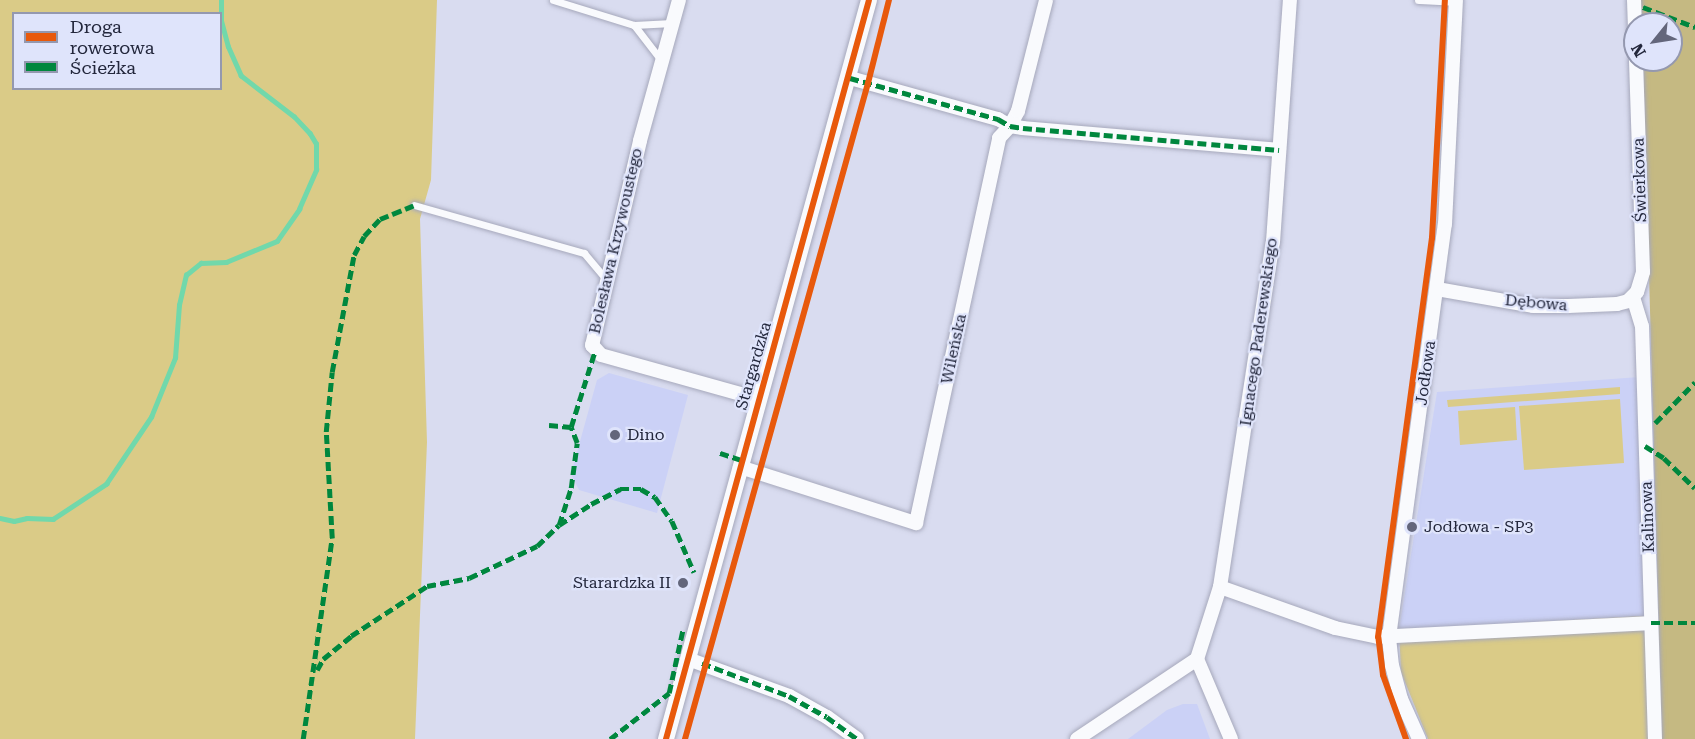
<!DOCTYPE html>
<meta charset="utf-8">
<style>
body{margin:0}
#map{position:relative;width:1695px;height:739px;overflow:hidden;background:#d9dcf0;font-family:"Roboto Serif",serif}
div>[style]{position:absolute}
.built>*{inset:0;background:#cbd1f6}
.green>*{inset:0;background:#dacb87}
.forest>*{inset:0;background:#c5b982}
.stream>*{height:4.5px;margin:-2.25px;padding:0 2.25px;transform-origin:2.25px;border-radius:2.25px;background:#71d8ab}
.roads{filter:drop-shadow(0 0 2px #a6a8bb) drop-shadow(0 0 2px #a6a8bb)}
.service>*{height:7px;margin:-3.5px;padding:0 3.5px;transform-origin:3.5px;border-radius:3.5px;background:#f9fafd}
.minor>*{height:14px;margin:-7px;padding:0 7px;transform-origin:7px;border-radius:7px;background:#f9fafd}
.tertiary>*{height:16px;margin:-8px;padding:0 8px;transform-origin:8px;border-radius:8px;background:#f9fafd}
.quiet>*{height:4.5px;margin-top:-2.25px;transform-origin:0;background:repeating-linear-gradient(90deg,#00873e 0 9px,transparent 0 13.5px)}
.cycleway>*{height:6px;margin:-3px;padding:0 3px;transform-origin:3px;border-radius:3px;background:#e8590c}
.dots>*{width:16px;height:16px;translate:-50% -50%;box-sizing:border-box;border:3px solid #dfe4fb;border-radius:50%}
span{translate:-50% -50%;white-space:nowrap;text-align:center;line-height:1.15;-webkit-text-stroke:4.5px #dfe4fb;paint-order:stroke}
.street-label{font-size:16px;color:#23273c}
.poi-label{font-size:16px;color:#23273c}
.left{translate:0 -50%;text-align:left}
.right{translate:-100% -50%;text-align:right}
.legend{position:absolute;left:12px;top:12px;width:210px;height:78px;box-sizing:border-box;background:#dfe4fb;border:2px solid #9498af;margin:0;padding:8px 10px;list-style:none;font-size:18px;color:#23273c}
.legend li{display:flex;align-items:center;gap:12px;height:30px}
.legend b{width:30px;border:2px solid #9498af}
.north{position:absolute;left:1623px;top:12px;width:60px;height:60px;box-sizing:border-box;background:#dfe4fb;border:2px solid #9498af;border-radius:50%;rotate:240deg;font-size:16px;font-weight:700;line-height:24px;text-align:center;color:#23273c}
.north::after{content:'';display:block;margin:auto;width:21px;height:27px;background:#63667b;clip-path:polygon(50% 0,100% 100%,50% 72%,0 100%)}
</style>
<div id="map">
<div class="built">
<i style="clip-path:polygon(609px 373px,688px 395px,657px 513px,579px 490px,571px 474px,597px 380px)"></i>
<i style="clip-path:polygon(1653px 376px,1658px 615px,1399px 630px,1437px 392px)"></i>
<i style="clip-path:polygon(1183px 704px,1197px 704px,1210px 739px,1128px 739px,1167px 710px)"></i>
</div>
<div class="green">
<i style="clip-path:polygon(evenodd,0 0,437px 0,431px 180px,420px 219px,427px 442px,415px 739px,0 739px,0 0,14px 14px,220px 14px,220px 88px,14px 88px,14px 14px)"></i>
<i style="clip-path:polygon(1620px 387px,1620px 394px,1448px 407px,1447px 400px)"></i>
<i style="clip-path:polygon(1620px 399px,1624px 463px,1524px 470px,1519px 406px)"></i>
<i style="clip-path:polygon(1515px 407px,1517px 440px,1460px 445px,1458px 411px)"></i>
<i style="clip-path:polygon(1658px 615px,1662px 739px,1428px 739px,1401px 672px,1399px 630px)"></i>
</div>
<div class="forest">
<i style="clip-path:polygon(1641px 0,1695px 0,1695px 739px,1662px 739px,1643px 60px,1671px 60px,1671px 24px,1642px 24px)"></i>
</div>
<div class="stream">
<i style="left:0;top:518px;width:14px;rotate:12deg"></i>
<i style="left:14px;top:521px;width:13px;rotate:-13deg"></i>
<i style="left:27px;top:518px;width:26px;rotate:2deg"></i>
<i style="left:53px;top:519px;width:64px;rotate:-33.4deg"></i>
<i style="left:106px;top:484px;width:81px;rotate:-56.1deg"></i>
<i style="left:151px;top:417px;width:64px;rotate:-67.9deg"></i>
<i style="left:175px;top:358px;width:53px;rotate:-85.7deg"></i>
<i style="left:179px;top:305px;width:31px;rotate:-77deg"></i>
<i style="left:186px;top:275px;width:19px;rotate:-39deg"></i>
<i style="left:201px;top:263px;width:25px;rotate:-2deg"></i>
<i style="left:226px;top:262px;width:55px;rotate:-22.4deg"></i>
<i style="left:277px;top:241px;width:39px;rotate:-55deg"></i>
<i style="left:299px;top:209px;width:43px;rotate:-66.4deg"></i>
<i style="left:316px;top:170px;width:26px;rotate:-90deg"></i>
<i style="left:316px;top:144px;width:12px;rotate:-121deg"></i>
<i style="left:310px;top:134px;width:23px;rotate:-133deg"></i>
<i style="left:294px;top:117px;width:67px;rotate:-142.3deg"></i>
<i style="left:241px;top:76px;width:32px;rotate:-114deg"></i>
<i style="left:228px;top:47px;width:27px;rotate:-105deg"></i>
<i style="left:221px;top:21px;width:21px;rotate:-90deg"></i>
</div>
<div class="roads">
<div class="service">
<i style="left:553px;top:0;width:85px;rotate:17.2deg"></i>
<i style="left:634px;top:25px;width:44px;rotate:52.4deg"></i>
<i style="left:1418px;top:0;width:37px;rotate:3deg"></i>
<i style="left:634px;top:25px;width:38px;rotate:-3deg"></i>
<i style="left:414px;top:205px;width:177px;rotate:15.8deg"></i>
<i style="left:584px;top:253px;width:35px;rotate:50deg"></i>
</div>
<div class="minor">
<i style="left:679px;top:0;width:146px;rotate:105.5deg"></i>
<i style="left:640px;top:141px;width:210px;rotate:103.2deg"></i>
<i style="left:592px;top:345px;width:13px;rotate:48deg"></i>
<i style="left:601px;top:355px;width:164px;rotate:15.6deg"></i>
<i style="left:1634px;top:0;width:38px;rotate:88deg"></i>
<i style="left:850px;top:78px;width:154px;rotate:15.5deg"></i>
<i style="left:998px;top:119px;width:14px;rotate:30deg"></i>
<i style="left:1010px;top:126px;width:13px;rotate:9deg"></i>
<i style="left:1023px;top:128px;width:257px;rotate:4.9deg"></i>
<i style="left:1437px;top:289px;width:97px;rotate:10deg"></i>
<i style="left:1533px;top:306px;width:35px"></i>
<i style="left:1568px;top:306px;width:49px;rotate:-2.3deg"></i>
<i style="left:1617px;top:304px;width:11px;rotate:-15deg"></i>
<i style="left:1628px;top:301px;width:13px;rotate:-45deg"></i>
<i style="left:1637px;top:292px;width:21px;rotate:-73deg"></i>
<i style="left:1643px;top:272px;width:212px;rotate:-91.9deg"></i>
<i style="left:1633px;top:297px;width:30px;rotate:73deg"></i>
<i style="left:1642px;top:326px;width:413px;rotate:88.2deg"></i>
<i style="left:740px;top:467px;width:185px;rotate:17.7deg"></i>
<i style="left:916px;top:523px;width:394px;rotate:-77.8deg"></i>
<i style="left:999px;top:138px;width:16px;rotate:-47deg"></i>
<i style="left:1010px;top:126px;width:17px;rotate:-62deg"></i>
<i style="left:1018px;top:111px;width:114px;rotate:-75.8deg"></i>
<i style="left:1220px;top:587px;width:122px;rotate:19.6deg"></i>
<i style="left:1335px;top:628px;width:44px;rotate:11.8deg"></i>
<i style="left:1378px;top:637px;width:273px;rotate:-2.9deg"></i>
<i style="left:688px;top:659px;width:108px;rotate:20.1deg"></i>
<i style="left:789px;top:696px;width:43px;rotate:28.9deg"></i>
<i style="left:827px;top:717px;width:37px;rotate:36deg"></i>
<i style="left:1197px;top:659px;width:76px;rotate:-72.3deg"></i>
<i style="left:1220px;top:587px;width:349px;rotate:-81.3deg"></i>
<i style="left:1273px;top:242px;width:243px;rotate:-86deg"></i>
<i style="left:1197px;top:659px;width:87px;rotate:67deg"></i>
<i style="left:1077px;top:739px;width:144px;rotate:-33.7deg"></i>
<i style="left:1419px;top:739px;width:44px;rotate:-114.2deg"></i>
<i style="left:1401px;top:699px;width:34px;rotate:-105deg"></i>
<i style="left:1392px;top:666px;width:29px;rotate:-96deg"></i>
<i style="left:1389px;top:637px;width:417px;rotate:-82.3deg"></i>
<i style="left:1445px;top:224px;width:224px;rotate:-87.2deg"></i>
</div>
<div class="tertiary">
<i style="left:666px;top:739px;width:766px;rotate:-74.64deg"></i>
</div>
</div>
<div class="quiet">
<i style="left:1643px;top:7px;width:56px;rotate:21deg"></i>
<i style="left:850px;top:78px;width:154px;rotate:15.5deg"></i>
<i style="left:998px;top:119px;width:14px;rotate:30deg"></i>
<i style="left:1010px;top:126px;width:13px;rotate:9deg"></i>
<i style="left:1023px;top:128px;width:257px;rotate:4.9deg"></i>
<i style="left:1655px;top:423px;width:57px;rotate:-45.7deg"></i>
<i style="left:549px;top:425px;width:22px;rotate:5deg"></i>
<i style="left:1645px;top:446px;width:22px;rotate:32deg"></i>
<i style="left:1664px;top:458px;width:43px;rotate:44.1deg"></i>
<i style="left:720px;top:453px;width:23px;rotate:18deg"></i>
<i style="left:559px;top:525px;width:39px;rotate:-72deg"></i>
<i style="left:571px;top:488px;width:45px;rotate:-82.4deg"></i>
<i style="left:577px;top:443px;width:17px;rotate:-111deg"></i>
<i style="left:571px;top:427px;width:80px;rotate:-72.5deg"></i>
<i style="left:1651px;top:623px;width:44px"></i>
<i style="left:702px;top:663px;width:93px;rotate:20.8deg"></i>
<i style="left:789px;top:696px;width:43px;rotate:28.9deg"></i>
<i style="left:827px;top:717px;width:37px;rotate:36deg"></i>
<i style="left:317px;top:670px;width:13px;rotate:-61deg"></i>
<i style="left:323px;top:659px;width:36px;rotate:-39deg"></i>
<i style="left:351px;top:636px;width:91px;rotate:-33.3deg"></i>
<i style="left:427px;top:586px;width:43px;rotate:-10.8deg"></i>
<i style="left:469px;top:578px;width:75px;rotate:-25.2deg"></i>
<i style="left:537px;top:546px;width:30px;rotate:-44deg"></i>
<i style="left:559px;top:525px;width:38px;rotate:-33deg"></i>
<i style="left:591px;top:504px;width:33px;rotate:-27deg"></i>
<i style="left:620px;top:489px;width:21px"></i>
<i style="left:641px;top:489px;width:16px;rotate:30deg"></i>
<i style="left:655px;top:497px;width:29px;rotate:55deg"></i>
<i style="left:672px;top:521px;width:56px;rotate:66.7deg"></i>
<i style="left:303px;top:739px;width:203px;rotate:-81.8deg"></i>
<i style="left:332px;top:538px;width:106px;rotate:-93.2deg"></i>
<i style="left:326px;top:432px;width:60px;rotate:-84.3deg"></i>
<i style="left:332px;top:372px;width:119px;rotate:-79.4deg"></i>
<i style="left:354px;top:255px;width:21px;rotate:-62deg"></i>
<i style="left:364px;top:236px;width:23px;rotate:-47deg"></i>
<i style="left:380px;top:219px;width:37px;rotate:-22deg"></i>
<i style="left:610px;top:739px;width:75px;rotate:-37.9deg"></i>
<i style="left:669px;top:693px;width:66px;rotate:-77.7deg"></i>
</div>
<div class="cycleway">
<i style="left:666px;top:739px;width:766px;rotate:-74.64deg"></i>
<i style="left:685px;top:739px;width:681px;rotate:-74.41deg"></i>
<i style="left:868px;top:83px;width:86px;rotate:-75.8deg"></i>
<i style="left:1406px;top:739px;width:68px;rotate:-109.8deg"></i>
<i style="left:1383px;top:675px;width:38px;rotate:-97deg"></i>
<i style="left:1378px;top:637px;width:403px;rotate:-82.3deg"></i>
<i style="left:1432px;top:238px;width:238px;rotate:-86.9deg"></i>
</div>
<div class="dots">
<i style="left:615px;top:435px;background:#63667b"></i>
<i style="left:1412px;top:527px;background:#63667b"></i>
<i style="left:683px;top:583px;background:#63667b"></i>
</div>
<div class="street-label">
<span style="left:1640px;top:180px;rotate:-92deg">Świerkowa</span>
<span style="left:616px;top:241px;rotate:-77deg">Bolesława Krzywoustego</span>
<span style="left:1536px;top:303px;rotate:5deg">Dębowa</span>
<span style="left:1259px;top:332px;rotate:-82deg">Ignacego Paderewskiego</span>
<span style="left:954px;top:349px;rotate:-78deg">Wileńska</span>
<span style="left:754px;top:366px;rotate:-74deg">Stargardzka</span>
<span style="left:1426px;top:373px;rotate:-82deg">Jodłowa</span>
<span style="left:1648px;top:517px;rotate:-92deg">Kalinowa</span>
</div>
<div class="poi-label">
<span class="left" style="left:627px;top:435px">Dino</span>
<span class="left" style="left:1424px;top:527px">Jodłowa - SP3</span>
<span class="right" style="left:671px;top:583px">Starardzka II</span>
</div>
<ul class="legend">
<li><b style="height:8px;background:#e8590c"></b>Droga rowerowa</li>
<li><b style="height:8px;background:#00873e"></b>Ścieżka</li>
</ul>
<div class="north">N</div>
</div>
